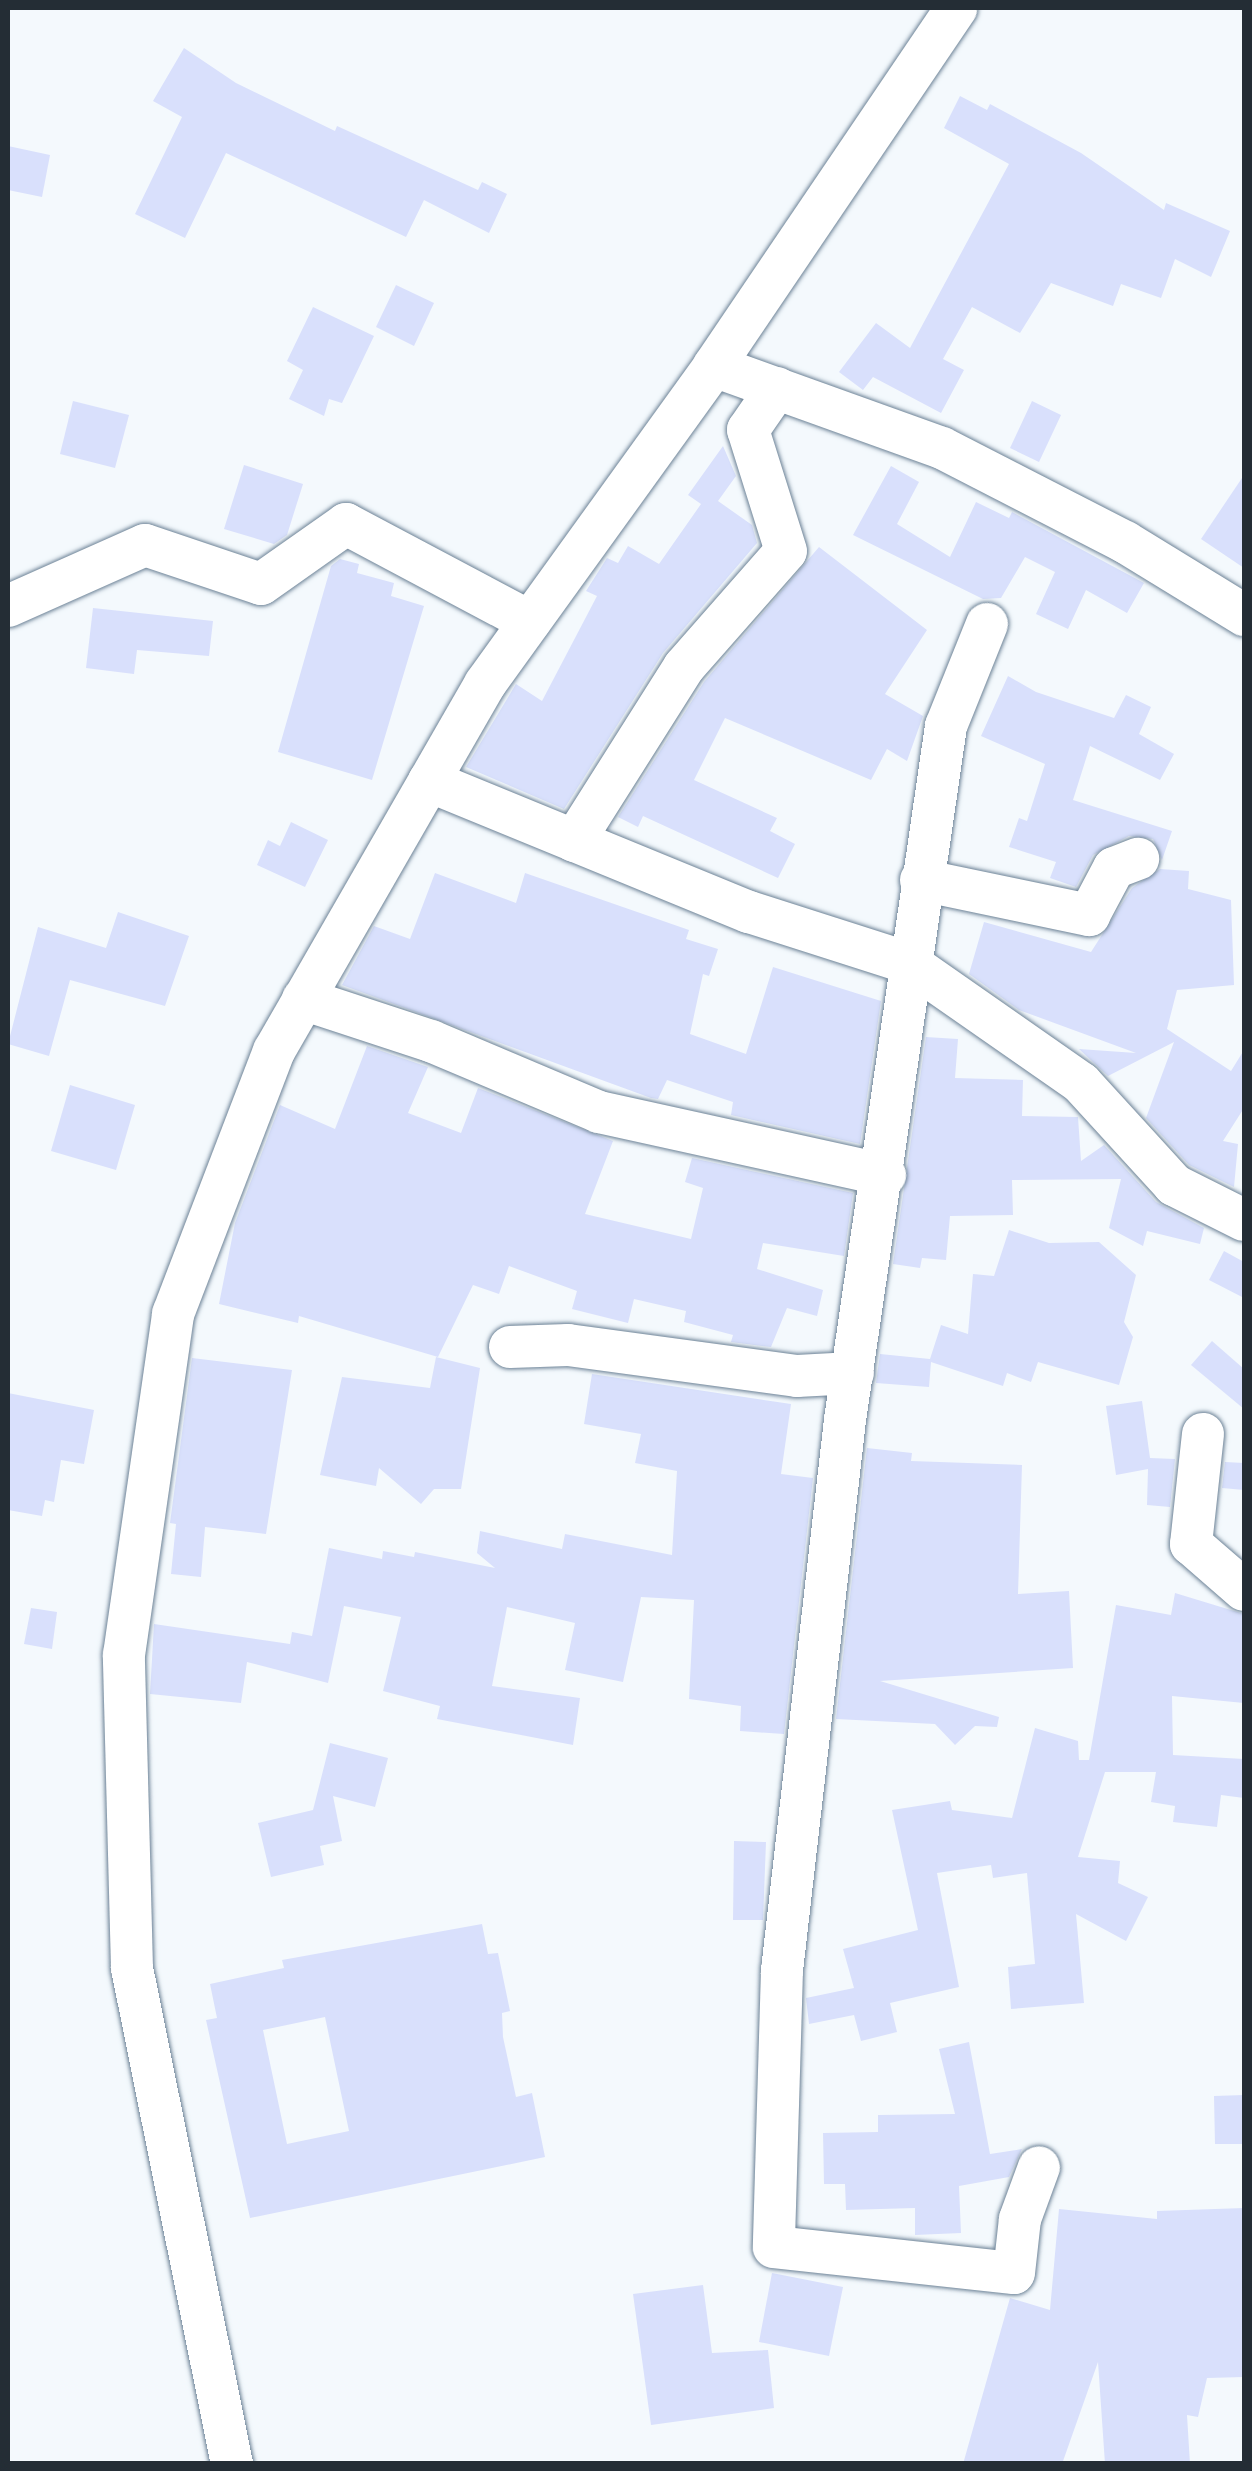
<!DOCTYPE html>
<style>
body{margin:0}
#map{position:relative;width:1252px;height:2471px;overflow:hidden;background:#f4f9fd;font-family:Georgia,serif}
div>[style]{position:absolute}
.building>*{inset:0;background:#d9e0fc}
.roads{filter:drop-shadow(0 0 2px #6c8296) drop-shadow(0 0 2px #6c8296)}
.minor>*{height:42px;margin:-21px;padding:0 21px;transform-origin:21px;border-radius:21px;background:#fff}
span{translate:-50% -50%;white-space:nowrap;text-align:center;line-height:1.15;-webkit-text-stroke:8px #f4f9fd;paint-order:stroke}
.frame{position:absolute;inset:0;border:10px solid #242d35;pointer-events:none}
</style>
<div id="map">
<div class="building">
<i style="clip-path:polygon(184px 48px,236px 83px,335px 131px,337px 126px,478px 190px,482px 182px,507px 194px,489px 233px,424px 200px,406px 237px,226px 153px,185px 238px,135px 214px,182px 117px,153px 101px)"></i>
<i style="clip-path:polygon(960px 96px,987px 110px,990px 104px,1081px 153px,1164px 210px,1166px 203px,1230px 231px,1211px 277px,1175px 259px,1161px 298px,1121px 284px,1113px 306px,1051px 283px,1020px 333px,972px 307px,943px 359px,964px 370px,941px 413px,873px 377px,863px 390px,839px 372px,876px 323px,910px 348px,1009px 164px,944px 128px)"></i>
<i style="clip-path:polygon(8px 146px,50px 155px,42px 197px,8px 190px)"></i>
<i style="clip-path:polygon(396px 285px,434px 303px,414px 346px,376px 327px)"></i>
<i style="clip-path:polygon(313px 307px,374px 336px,342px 403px,329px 399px,324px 416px,289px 399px,303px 370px,287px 361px)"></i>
<i style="clip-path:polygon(73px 401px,129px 415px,115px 468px,60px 454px)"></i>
<i style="clip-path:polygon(1032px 401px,1061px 415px,1039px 462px,1010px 448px)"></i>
<i style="clip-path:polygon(723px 446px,736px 476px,718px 501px,752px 525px,757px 543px,663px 653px,564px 809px,466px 767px,516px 684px,542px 701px,597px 596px,586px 591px,607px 558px,618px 563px,628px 546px,659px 564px,701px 504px,688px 495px)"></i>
<i style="clip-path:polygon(244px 465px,303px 484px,287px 535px,274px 544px,224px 529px)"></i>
<i style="clip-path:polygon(891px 466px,919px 482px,897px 524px,950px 557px,976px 502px,1009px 518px,1012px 512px,1144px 583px,1127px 613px,1086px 590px,1068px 629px,1036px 614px,1055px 572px,1025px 557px,1001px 598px,983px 599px,853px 535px)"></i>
<i style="clip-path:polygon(1244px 475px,1244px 568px,1201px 539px)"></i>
<i style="clip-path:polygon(819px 547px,927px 630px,885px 694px,923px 716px,907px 761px,887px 749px,871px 780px,725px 718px,694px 780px,777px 818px,770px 831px,795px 844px,778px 878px,643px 816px,638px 827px,618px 817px,704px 682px)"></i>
<i style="clip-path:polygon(340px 559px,359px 564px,357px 573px,394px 583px,391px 596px,424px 606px,372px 780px,278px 752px,331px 566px)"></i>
<i style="clip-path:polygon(93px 608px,213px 621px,209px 656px,137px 650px,134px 674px,86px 668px)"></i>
<i style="clip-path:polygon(1008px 676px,1036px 692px,1114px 718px,1126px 695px,1151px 707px,1139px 734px,1174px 754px,1160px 780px,1090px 746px,1073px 800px,1172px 831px,1162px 860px,1153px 839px,1129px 836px,1093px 855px,1076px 887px,1050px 878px,1056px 862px,1009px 847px,1019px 818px,1027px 821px,1045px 764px,981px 736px)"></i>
<i style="clip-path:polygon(291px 822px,328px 840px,305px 887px,257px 865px,268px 840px,280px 846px)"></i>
<i style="clip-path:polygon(1160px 869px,1189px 871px,1188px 889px,1231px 900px,1234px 985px,1177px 990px,1167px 1029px,1231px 1071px,1244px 1050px,1244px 1108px,1223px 1141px,1238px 1144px,1234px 1187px,1189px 1165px,1146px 1118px,1174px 1042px,1108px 1076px,1079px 1049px,1136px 1053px,1019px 1010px,969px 974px,984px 922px,1091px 952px,1132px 888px)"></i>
<i style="clip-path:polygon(435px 873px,516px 903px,525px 873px,689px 930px,686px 939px,718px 949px,709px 976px,703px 974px,690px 1034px,746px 1054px,773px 967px,881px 1001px,860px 1144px,731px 1115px,733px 1102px,667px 1080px,658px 1099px,651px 1098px,342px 985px,374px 926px,410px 939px)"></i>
<i style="clip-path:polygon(118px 912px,189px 936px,165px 1006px,70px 980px,49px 1056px,8px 1044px,38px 927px,106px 948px)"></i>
<i style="clip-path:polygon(926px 1037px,958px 1039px,955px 1078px,1023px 1080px,1022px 1116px,1078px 1117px,1081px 1161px,1104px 1145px,1156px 1202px,1204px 1228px,1200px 1244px,1147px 1231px,1143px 1246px,1109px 1228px,1121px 1179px,1012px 1180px,1013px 1215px,950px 1216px,946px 1260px,922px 1258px,920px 1268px,893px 1264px)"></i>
<i style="clip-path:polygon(367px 1046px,428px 1067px,408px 1113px,461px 1133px,478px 1088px,613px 1141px,585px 1214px,691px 1239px,703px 1188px,685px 1182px,692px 1158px,853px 1193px,844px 1256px,763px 1243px,757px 1269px,823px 1290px,817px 1316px,787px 1308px,771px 1347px,731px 1342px,733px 1335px,684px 1322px,686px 1311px,634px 1299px,628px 1323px,572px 1309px,577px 1291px,509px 1266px,499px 1294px,473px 1285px,438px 1357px,299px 1316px,298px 1323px,219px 1304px,235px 1223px,280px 1105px,335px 1129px)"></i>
<i style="clip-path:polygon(70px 1085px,135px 1105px,116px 1170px,51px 1151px)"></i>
<i style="clip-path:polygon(1009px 1230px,1049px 1243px,1099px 1242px,1136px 1275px,1124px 1322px,1133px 1337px,1119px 1385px,1038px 1362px,1031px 1382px,1007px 1373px,1003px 1386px,931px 1362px,929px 1387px,876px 1383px,880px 1354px,930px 1359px,941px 1325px,968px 1334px,973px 1274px,994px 1276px)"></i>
<i style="clip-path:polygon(1224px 1251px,1244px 1262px,1244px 1298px,1209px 1280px)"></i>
<i style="clip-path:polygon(1212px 1341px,1244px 1369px,1244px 1409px,1191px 1365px)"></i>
<i style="clip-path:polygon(436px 1357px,480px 1368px,461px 1489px,434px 1489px,421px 1504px,379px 1468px,376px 1486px,320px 1475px,342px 1377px,430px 1388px)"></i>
<i style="clip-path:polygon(192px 1358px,292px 1370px,266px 1534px,205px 1527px,201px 1577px,171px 1574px,176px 1524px,170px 1523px)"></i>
<i style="clip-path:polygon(592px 1374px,791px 1404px,781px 1474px,813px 1478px,784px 1734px,740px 1731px,741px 1706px,689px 1699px,694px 1600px,641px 1597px,623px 1682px,565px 1670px,575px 1623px,507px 1607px,492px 1686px,580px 1698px,573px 1745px,437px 1719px,440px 1706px,383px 1691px,401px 1617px,344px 1606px,328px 1683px,247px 1662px,241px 1703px,150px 1694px,154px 1624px,290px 1644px,292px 1632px,312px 1636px,329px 1548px,382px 1559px,383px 1551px,414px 1557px,415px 1552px,495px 1568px,477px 1553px,480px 1531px,562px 1549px,565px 1534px,672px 1555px,677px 1471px,635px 1463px,641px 1434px,584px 1424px)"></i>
<i style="clip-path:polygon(8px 1393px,94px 1410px,84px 1464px,61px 1460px,54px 1502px,45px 1500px,42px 1516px,8px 1510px)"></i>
<i style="clip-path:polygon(1142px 1401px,1150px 1458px,1175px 1459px,1170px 1507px,1147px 1505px,1148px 1469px,1116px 1475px,1106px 1406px)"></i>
<i style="clip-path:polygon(867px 1448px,912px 1453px,911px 1461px,1022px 1465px,1018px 1594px,1069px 1591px,1073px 1668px,880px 1681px,999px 1717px,997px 1727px,975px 1726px,955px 1745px,935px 1724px,836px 1719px)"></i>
<i style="clip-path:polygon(1225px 1462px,1244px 1463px,1244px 1490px,1222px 1488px)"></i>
<i style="clip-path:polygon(1175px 1593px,1244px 1614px,1244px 1703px,1172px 1696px,1173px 1755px,1244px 1759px,1244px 1798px,1221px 1795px,1217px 1827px,1173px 1822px,1175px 1806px,1151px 1802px,1156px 1772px,1105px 1772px,1078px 1857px,1120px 1861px,1118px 1883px,1148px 1897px,1126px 1941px,1076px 1914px,1084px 2003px,1011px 2009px,1008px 1967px,1035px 1964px,1027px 1873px,993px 1878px,991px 1865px,937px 1873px,959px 1987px,890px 2003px,897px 2032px,861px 2041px,854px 2015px,809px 2024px,806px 1998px,854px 1988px,843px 1949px,918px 1930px,892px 1810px,950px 1801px,952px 1810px,1012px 1818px,1035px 1728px,1078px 1741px,1079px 1760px,1089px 1760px,1116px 1605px,1171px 1615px)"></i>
<i style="clip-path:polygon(31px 1608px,57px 1612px,52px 1649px,24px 1644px)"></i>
<i style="clip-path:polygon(330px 1743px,388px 1758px,375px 1807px,333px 1796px,342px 1841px,320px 1846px,324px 1865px,271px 1877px,258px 1823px,313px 1810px)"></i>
<i style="clip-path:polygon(734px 1841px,766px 1842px,763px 1920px,733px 1920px)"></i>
<i style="clip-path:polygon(evenodd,482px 1924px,488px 1954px,498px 1953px,510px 2011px,502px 2013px,503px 2037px,516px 2097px,532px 2093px,545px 2157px,250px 2218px,206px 2020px,217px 2018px,210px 1984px,284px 1968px,282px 1960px,482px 1924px,325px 2017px,349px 2131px,287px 2144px,263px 2030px,325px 2017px)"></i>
<i style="clip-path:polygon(969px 2042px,990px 2154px,1022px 2149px,1009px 2177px,959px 2186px,961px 2233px,915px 2235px,915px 2208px,846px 2210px,845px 2184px,824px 2184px,823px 2133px,878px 2132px,878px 2115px,955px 2114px,939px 2049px)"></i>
<i style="clip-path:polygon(1244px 2095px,1244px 2144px,1215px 2144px,1214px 2096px)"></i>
<i style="clip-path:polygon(1244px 2208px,1244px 2377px,1207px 2378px,1198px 2417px,1187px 2415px,1190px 2464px,1105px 2464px,1098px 2362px,1062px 2464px,963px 2464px,1010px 2298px,1050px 2310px,1059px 2209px,1157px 2219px,1157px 2211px)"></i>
<i style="clip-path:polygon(772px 2273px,843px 2287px,829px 2356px,759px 2342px)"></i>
<i style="clip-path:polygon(703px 2285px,712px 2353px,768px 2350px,774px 2408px,651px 2425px,633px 2294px)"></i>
</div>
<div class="roads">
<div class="minor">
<i style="left:714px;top:366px;width:242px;rotate:19.8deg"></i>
<i style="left:942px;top:448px;width:206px;rotate:27.2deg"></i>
<i style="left:1125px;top:542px;width:140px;rotate:31.5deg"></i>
<i style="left:8px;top:606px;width:150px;rotate:-24deg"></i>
<i style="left:145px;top:545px;width:122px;rotate:18.6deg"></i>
<i style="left:261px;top:584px;width:104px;rotate:-35.2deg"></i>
<i style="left:346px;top:524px;width:208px;rotate:28deg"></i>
<i style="left:987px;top:624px;width:110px;rotate:111.9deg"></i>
<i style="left:946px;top:726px;width:701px;rotate:98.28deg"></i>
<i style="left:845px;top:1420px;width:554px;rotate:96.53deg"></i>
<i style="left:782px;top:1970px;width:277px;rotate:91.7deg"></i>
<i style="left:774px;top:2247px;width:241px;rotate:6.2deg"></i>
<i style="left:1014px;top:2273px;width:54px;rotate:-83.7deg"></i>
<i style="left:1020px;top:2219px;width:55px;rotate:-69.9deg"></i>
<i style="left:429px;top:781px;width:346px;rotate:22.3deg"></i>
<i style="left:749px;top:912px;width:168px;rotate:17.7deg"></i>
<i style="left:909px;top:963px;width:210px;rotate:34.9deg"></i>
<i style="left:1081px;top:1083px;width:138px;rotate:47.6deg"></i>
<i style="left:1174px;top:1185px;width:78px;rotate:26.6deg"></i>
<i style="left:574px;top:841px;width:206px;rotate:-57.7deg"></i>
<i style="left:684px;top:667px;width:154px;rotate:-48.7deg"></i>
<i style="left:786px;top:551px;width:127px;rotate:-107.4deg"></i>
<i style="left:748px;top:430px;width:51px;rotate:-55.4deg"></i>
<i style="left:921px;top:880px;width:172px;rotate:11.8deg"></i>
<i style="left:1089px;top:915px;width:53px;rotate:-62deg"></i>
<i style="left:1114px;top:868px;width:26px;rotate:-21deg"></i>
<i style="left:303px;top:999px;width:135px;rotate:18.2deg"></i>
<i style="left:431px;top:1041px;width:182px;rotate:22.9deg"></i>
<i style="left:599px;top:1112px;width:293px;rotate:12.4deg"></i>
<i style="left:510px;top:1347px;width:58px;rotate:-2deg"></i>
<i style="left:568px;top:1345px;width:231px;rotate:7.7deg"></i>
<i style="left:797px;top:1376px;width:56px;rotate:-3.1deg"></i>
<i style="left:1203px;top:1434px;width:111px;rotate:96.2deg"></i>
<i style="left:1191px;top:1544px;width:70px;rotate:41deg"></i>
<i style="left:232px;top:2464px;width:506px;rotate:-101.4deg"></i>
<i style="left:132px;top:1968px;width:313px;rotate:-91.5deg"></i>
<i style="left:124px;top:1655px;width:345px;rotate:-81.8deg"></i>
<i style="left:173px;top:1314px;width:282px;rotate:-69deg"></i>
<i style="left:274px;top:1051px;width:423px;rotate:-60.1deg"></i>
<i style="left:485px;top:684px;width:392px;rotate:-54.2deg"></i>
<i style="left:714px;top:366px;width:432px;rotate:-55.9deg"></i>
</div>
</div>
<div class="frame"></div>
</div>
